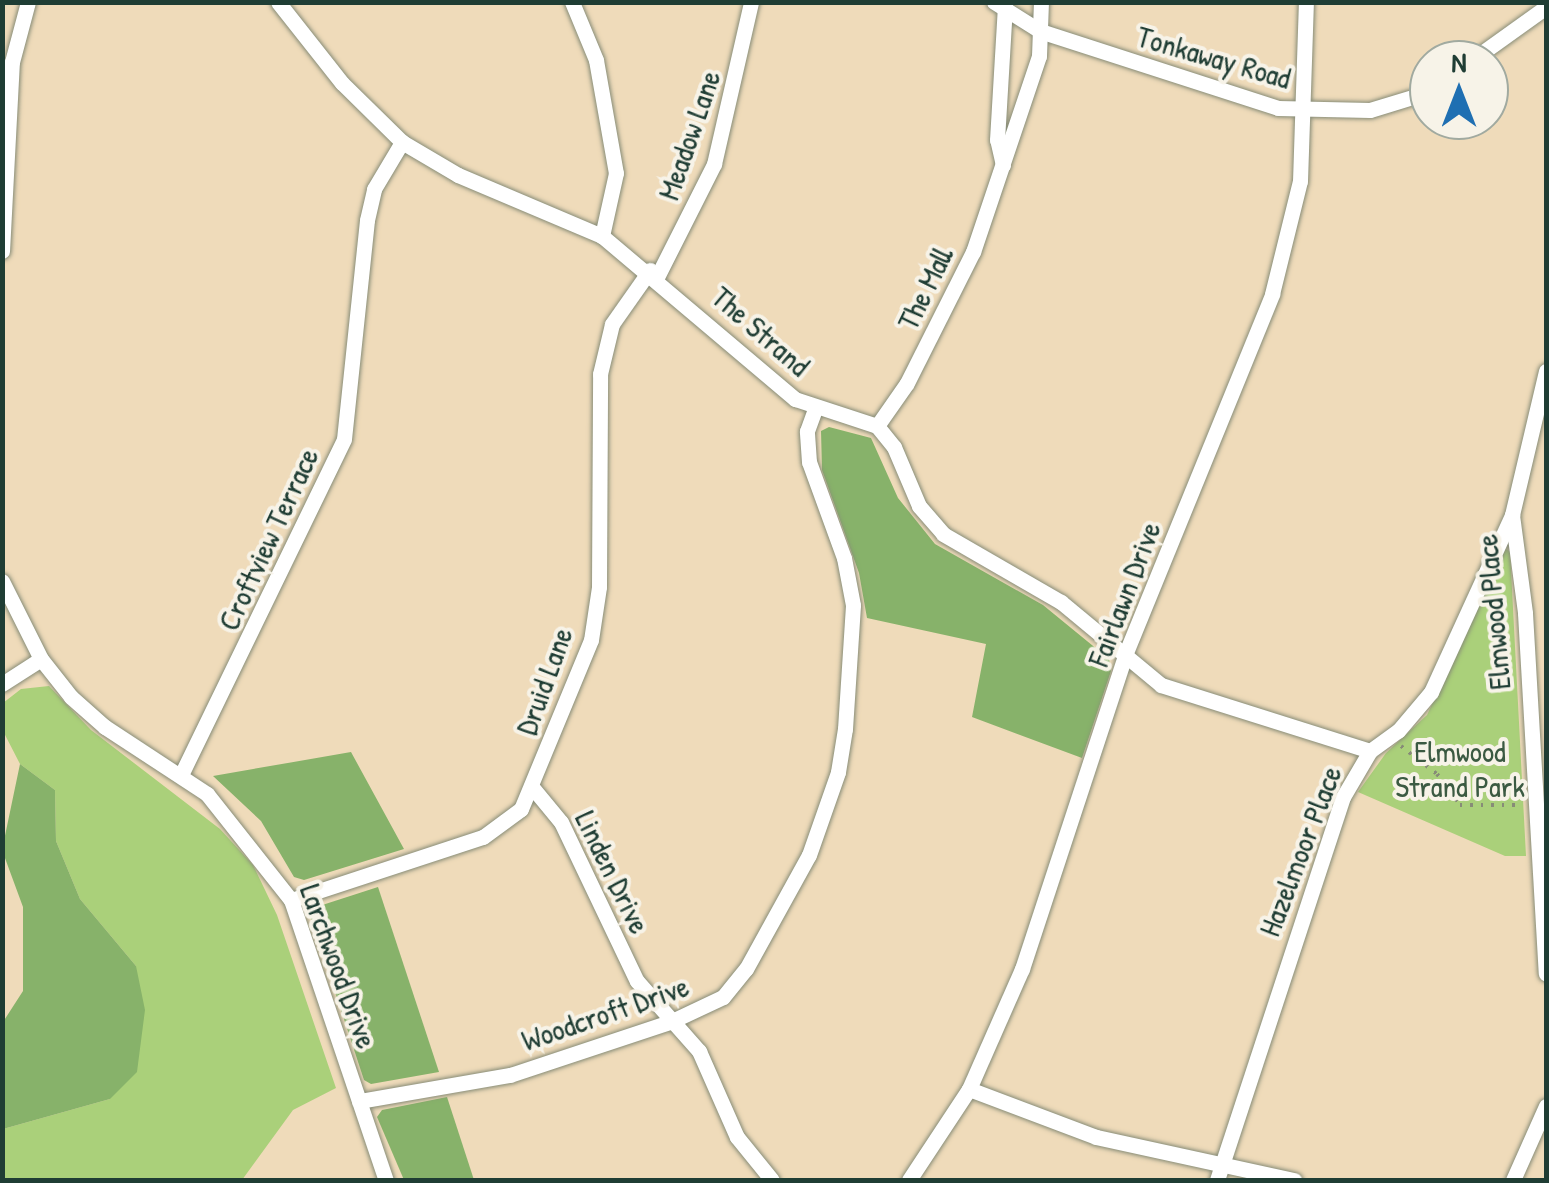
<!DOCTYPE html>
<style>
body{margin:0}
#map{position:relative;width:1549px;height:1183px;overflow:hidden;background:#efdbba;font-family:"Patrick Hand",sans-serif}
div>[style]{position:absolute}
.green>*{inset:0;background:#aad07a}
.forest>*{inset:0;background:#87b26a}
.path>*{height:4px;margin-top:-2px;transform-origin:0;background:repeating-linear-gradient(90deg,#878c77 0 2.5px,transparent 0 10.5px)}
.roads{filter:drop-shadow(0 0 2px #878c77) drop-shadow(0 0 2px #878c77)}
.minor>*{height:15px;margin:-7.5px;padding:0 7.5px;transform-origin:7.5px;border-radius:7.5px;background:#fff}
span{translate:-50% -50%;white-space:nowrap;text-align:center;line-height:1.15;-webkit-text-stroke:8px #f7f3e8;paint-order:stroke}
.street-label{font-size:30px;color:#1f3d34}
.park-label{font-size:30px;color:#3b5a42}
.frame{position:absolute;inset:0;border:5px solid #1f3d34;pointer-events:none}
.north{position:absolute;left:1409px;top:40px;width:100px;height:100px;box-sizing:border-box;background:#f7f3e8;border:2px solid #a1aaa0;border-radius:50%;rotate:0deg;font-size:28px;font-weight:700;line-height:40px;text-align:center;color:#1f3d34}
.north::after{content:'';display:block;margin:auto;width:35px;height:45px;background:#1f6fb2;clip-path:polygon(50% 0,100% 100%,50% 72%,0 100%)}
</style>
<div id="map">
<div class="green">
<i style="clip-path:polygon(1505px 549px,1510px 551px,1526px 856px,1505px 856px,1358px 792px,1386px 753px,1427px 715px)"></i>
<i style="clip-path:polygon(49px 686px,91px 730px,220px 829px,253px 865px,277px 915px,336px 1088px,293px 1110px,242px 1180px,3px 1180px,3px 1129px,110px 1099px,136px 966px,80px 899px,56px 841px,55px 790px,20px 764px,3px 731px,3px 703px,21px 689px)"></i>
</div>
<div class="forest">
<i style="clip-path:polygon(829px 427px,871px 438px,898px 498px,935px 544px,1043px 605px,1109px 659px,1111px 671px,1082px 758px,972px 717px,986px 644px,867px 618px,859px 573px,822px 470px,821px 431px)"></i>
<i style="clip-path:polygon(351px 752px,404px 849px,304px 880px,294px 877px,261px 821px,213px 776px)"></i>
<i style="clip-path:polygon(20px 764px,55px 790px,56px 841px,80px 899px,136px 966px,145px 1010px,137px 1072px,110px 1099px,3px 1129px,3px 1022px,23px 991px,23px 907px,2px 850px)"></i>
<i style="clip-path:polygon(378px 887px,439px 1072px,371px 1084px,364px 1080px,310px 916px,313px 908px)"></i>
<i style="clip-path:polygon(447px 1097px,474px 1180px,404px 1180px,377px 1117px,382px 1110px)"></i>
</div>
<div class="path">
<i style="left:1401px;top:746px;width:46px;rotate:37.9deg"></i>
<i style="left:1437px;top:774px;width:39px;rotate:53deg"></i>
<i style="left:1460px;top:805px;width:60px"></i>
</div>
<div class="roads">
<div class="minor">
<i style="left:278px;top:2px;width:103px;rotate:51.7deg"></i>
<i style="left:342px;top:83px;width:84px;rotate:44.5deg"></i>
<i style="left:402px;top:142px;width:65px;rotate:30.5deg"></i>
<i style="left:458px;top:175px;width:156px;rotate:23deg"></i>
<i style="left:602px;top:236px;width:253px;rotate:40.2deg"></i>
<i style="left:795px;top:399px;width:86px;rotate:18.2deg"></i>
<i style="left:877px;top:426px;width:27px;rotate:51deg"></i>
<i style="left:894px;top:447px;width:64px;rotate:67deg"></i>
<i style="left:919px;top:506px;width:37px;rotate:49deg"></i>
<i style="left:943px;top:534px;width:136px;rotate:30deg"></i>
<i style="left:1061px;top:602px;width:130px;rotate:39.7deg"></i>
<i style="left:1161px;top:685px;width:219px;rotate:17.5deg"></i>
<i style="left:572px;top:2px;width:63px;rotate:67.5deg"></i>
<i style="left:596px;top:60px;width:115px;rotate:80deg"></i>
<i style="left:616px;top:173px;width:65px;rotate:102.5deg"></i>
<i style="left:994px;top:2px;width:54px;rotate:32.2deg"></i>
<i style="left:1040px;top:31px;width:250px;rotate:17.9deg"></i>
<i style="left:1278px;top:108px;width:92px;rotate:1.2deg"></i>
<i style="left:1370px;top:110px;width:62px;rotate:-17deg"></i>
<i style="left:1472px;top:60px;width:91px;rotate:-35.6deg"></i>
<i style="left:1003px;top:165px;width:26px;rotate:-103deg"></i>
<i style="left:997px;top:140px;width:135px;rotate:-86.6deg"></i>
<i style="left:2px;top:251px;width:189px;rotate:-87deg"></i>
<i style="left:12px;top:62px;width:62px;rotate:-75.1deg"></i>
<i style="left:657px;top:277px;width:127px;rotate:-63.2deg"></i>
<i style="left:714px;top:164px;width:166px;rotate:-77.1deg"></i>
<i style="left:1546px;top:371px;width:148px;rotate:103.3deg"></i>
<i style="left:1512px;top:515px;width:99px;rotate:82.4deg"></i>
<i style="left:1525px;top:613px;width:361px;rotate:86.7deg"></i>
<i style="left:877px;top:426px;width:52px;rotate:-55.1deg"></i>
<i style="left:907px;top:383px;width:147px;rotate:-63.3deg"></i>
<i style="left:973px;top:252px;width:207px;rotate:-71.4deg"></i>
<i style="left:1039px;top:56px;width:54px;rotate:-87.9deg"></i>
<i style="left:2px;top:581px;width:87px;rotate:63.4deg"></i>
<i style="left:41px;top:659px;width:48px;rotate:51.7deg"></i>
<i style="left:71px;top:697px;width:45px;rotate:41.4deg"></i>
<i style="left:105px;top:727px;width:122px;rotate:33.3deg"></i>
<i style="left:207px;top:794px;width:135px;rotate:51.6deg"></i>
<i style="left:291px;top:900px;width:296px;rotate:71.3deg"></i>
<i style="left:2px;top:684px;width:46px;rotate:-32.7deg"></i>
<i style="left:181px;top:775px;width:373px;rotate:-64.1deg"></i>
<i style="left:344px;top:439px;width:220px;rotate:-84deg"></i>
<i style="left:367px;top:220px;width:32px;rotate:-77deg"></i>
<i style="left:374px;top:189px;width:55px;rotate:-59.2deg"></i>
<i style="left:532px;top:787px;width:45px;rotate:50.4deg"></i>
<i style="left:561px;top:822px;width:176px;rotate:64.5deg"></i>
<i style="left:637px;top:981px;width:94px;rotate:48.5deg"></i>
<i style="left:699px;top:1051px;width:94px;rotate:66.2deg"></i>
<i style="left:737px;top:1137px;width:55px;rotate:50.9deg"></i>
<i style="left:291px;top:900px;width:202px;rotate:-18.2deg"></i>
<i style="left:483px;top:837px;width:47px;rotate:-36.4deg"></i>
<i style="left:521px;top:809px;width:183px;rotate:-67.5deg"></i>
<i style="left:591px;top:640px;width:54px;rotate:-81.4deg"></i>
<i style="left:599px;top:587px;width:213px;rotate:-89.7deg"></i>
<i style="left:600px;top:374px;width:51px;rotate:-76.5deg"></i>
<i style="left:612px;top:324px;width:66px;rotate:-54.9deg"></i>
<i style="left:969px;top:1089px;width:136px;rotate:20.7deg"></i>
<i style="left:1096px;top:1137px;width:203px;rotate:12.3deg"></i>
<i style="left:359px;top:1101px;width:153px;rotate:-9.8deg"></i>
<i style="left:510px;top:1075px;width:171px;rotate:-18.4deg"></i>
<i style="left:672px;top:1021px;width:56px;rotate:-25.2deg"></i>
<i style="left:723px;top:997px;width:36px;rotate:-51deg"></i>
<i style="left:746px;top:969px;width:130px;rotate:-61.1deg"></i>
<i style="left:809px;top:855px;width:88px;rotate:-70.7deg"></i>
<i style="left:838px;top:772px;width:44px;rotate:-80.8deg"></i>
<i style="left:845px;top:729px;width:124px;rotate:-86.3deg"></i>
<i style="left:853px;top:605px;width:48px;rotate:-100.8deg"></i>
<i style="left:844px;top:558px;width:102px;rotate:-110deg"></i>
<i style="left:809px;top:462px;width:31px;rotate:-94deg"></i>
<i style="left:807px;top:431px;width:23px;rotate:-70deg"></i>
<i style="left:909px;top:1180px;width:109px;rotate:-56.6deg"></i>
<i style="left:969px;top:1089px;width:131px;rotate:-66.2deg"></i>
<i style="left:1022px;top:969px;width:330px;rotate:-71.8deg"></i>
<i style="left:1125px;top:655px;width:390px;rotate:-67.8deg"></i>
<i style="left:1272px;top:294px;width:116px;rotate:-76.1deg"></i>
<i style="left:1300px;top:181px;width:179px;rotate:-88.1deg"></i>
<i style="left:1217px;top:1180px;width:403px;rotate:-71.8deg"></i>
<i style="left:1343px;top:797px;width:53px;rotate:-59.6deg"></i>
<i style="left:1370px;top:751px;width:34px;rotate:-36deg"></i>
<i style="left:1398px;top:731px;width:51px;rotate:-49.8deg"></i>
<i style="left:1431px;top:692px;width:195px;rotate:-65.4deg"></i>
<i style="left:1513px;top:1180px;width:81px;rotate:-66deg"></i>
</div>
</div>
<div class="street-label">
<span style="left:1214px;top:57px;rotate:16deg">Tonkaway Road</span>
<span style="left:689px;top:135px;rotate:-71deg">Meadow Lane</span>
<span style="left:925px;top:288px;rotate:-64deg">The Mall</span>
<span style="left:761px;top:331px;rotate:41deg">The Strand</span>
<span style="left:268px;top:539px;rotate:-65deg">Croftview Terrace</span>
<span style="left:1124px;top:594px;rotate:-69deg">Fairlawn Drive</span>
<span style="left:1493px;top:612px;rotate:-95deg">Elmwood Place</span>
<span style="left:544px;top:681px;rotate:-70deg">Druid Lane</span>
<span style="left:1300px;top:851px;rotate:-69deg">Hazelmoor Place</span>
<span style="left:613px;top:872px;rotate:64deg">Linden Drive</span>
<span style="left:339px;top:966px;rotate:70deg">Larchwood Drive</span>
<span style="left:605px;top:1013px;rotate:-19deg">Woodcroft Drive</span>
</div>
<div class="park-label">
<span style="left:1460px;top:768px">Elmwood<br>Strand Park</span>
</div>
<div class="frame"></div>
<div class="north">N</div>
</div>
